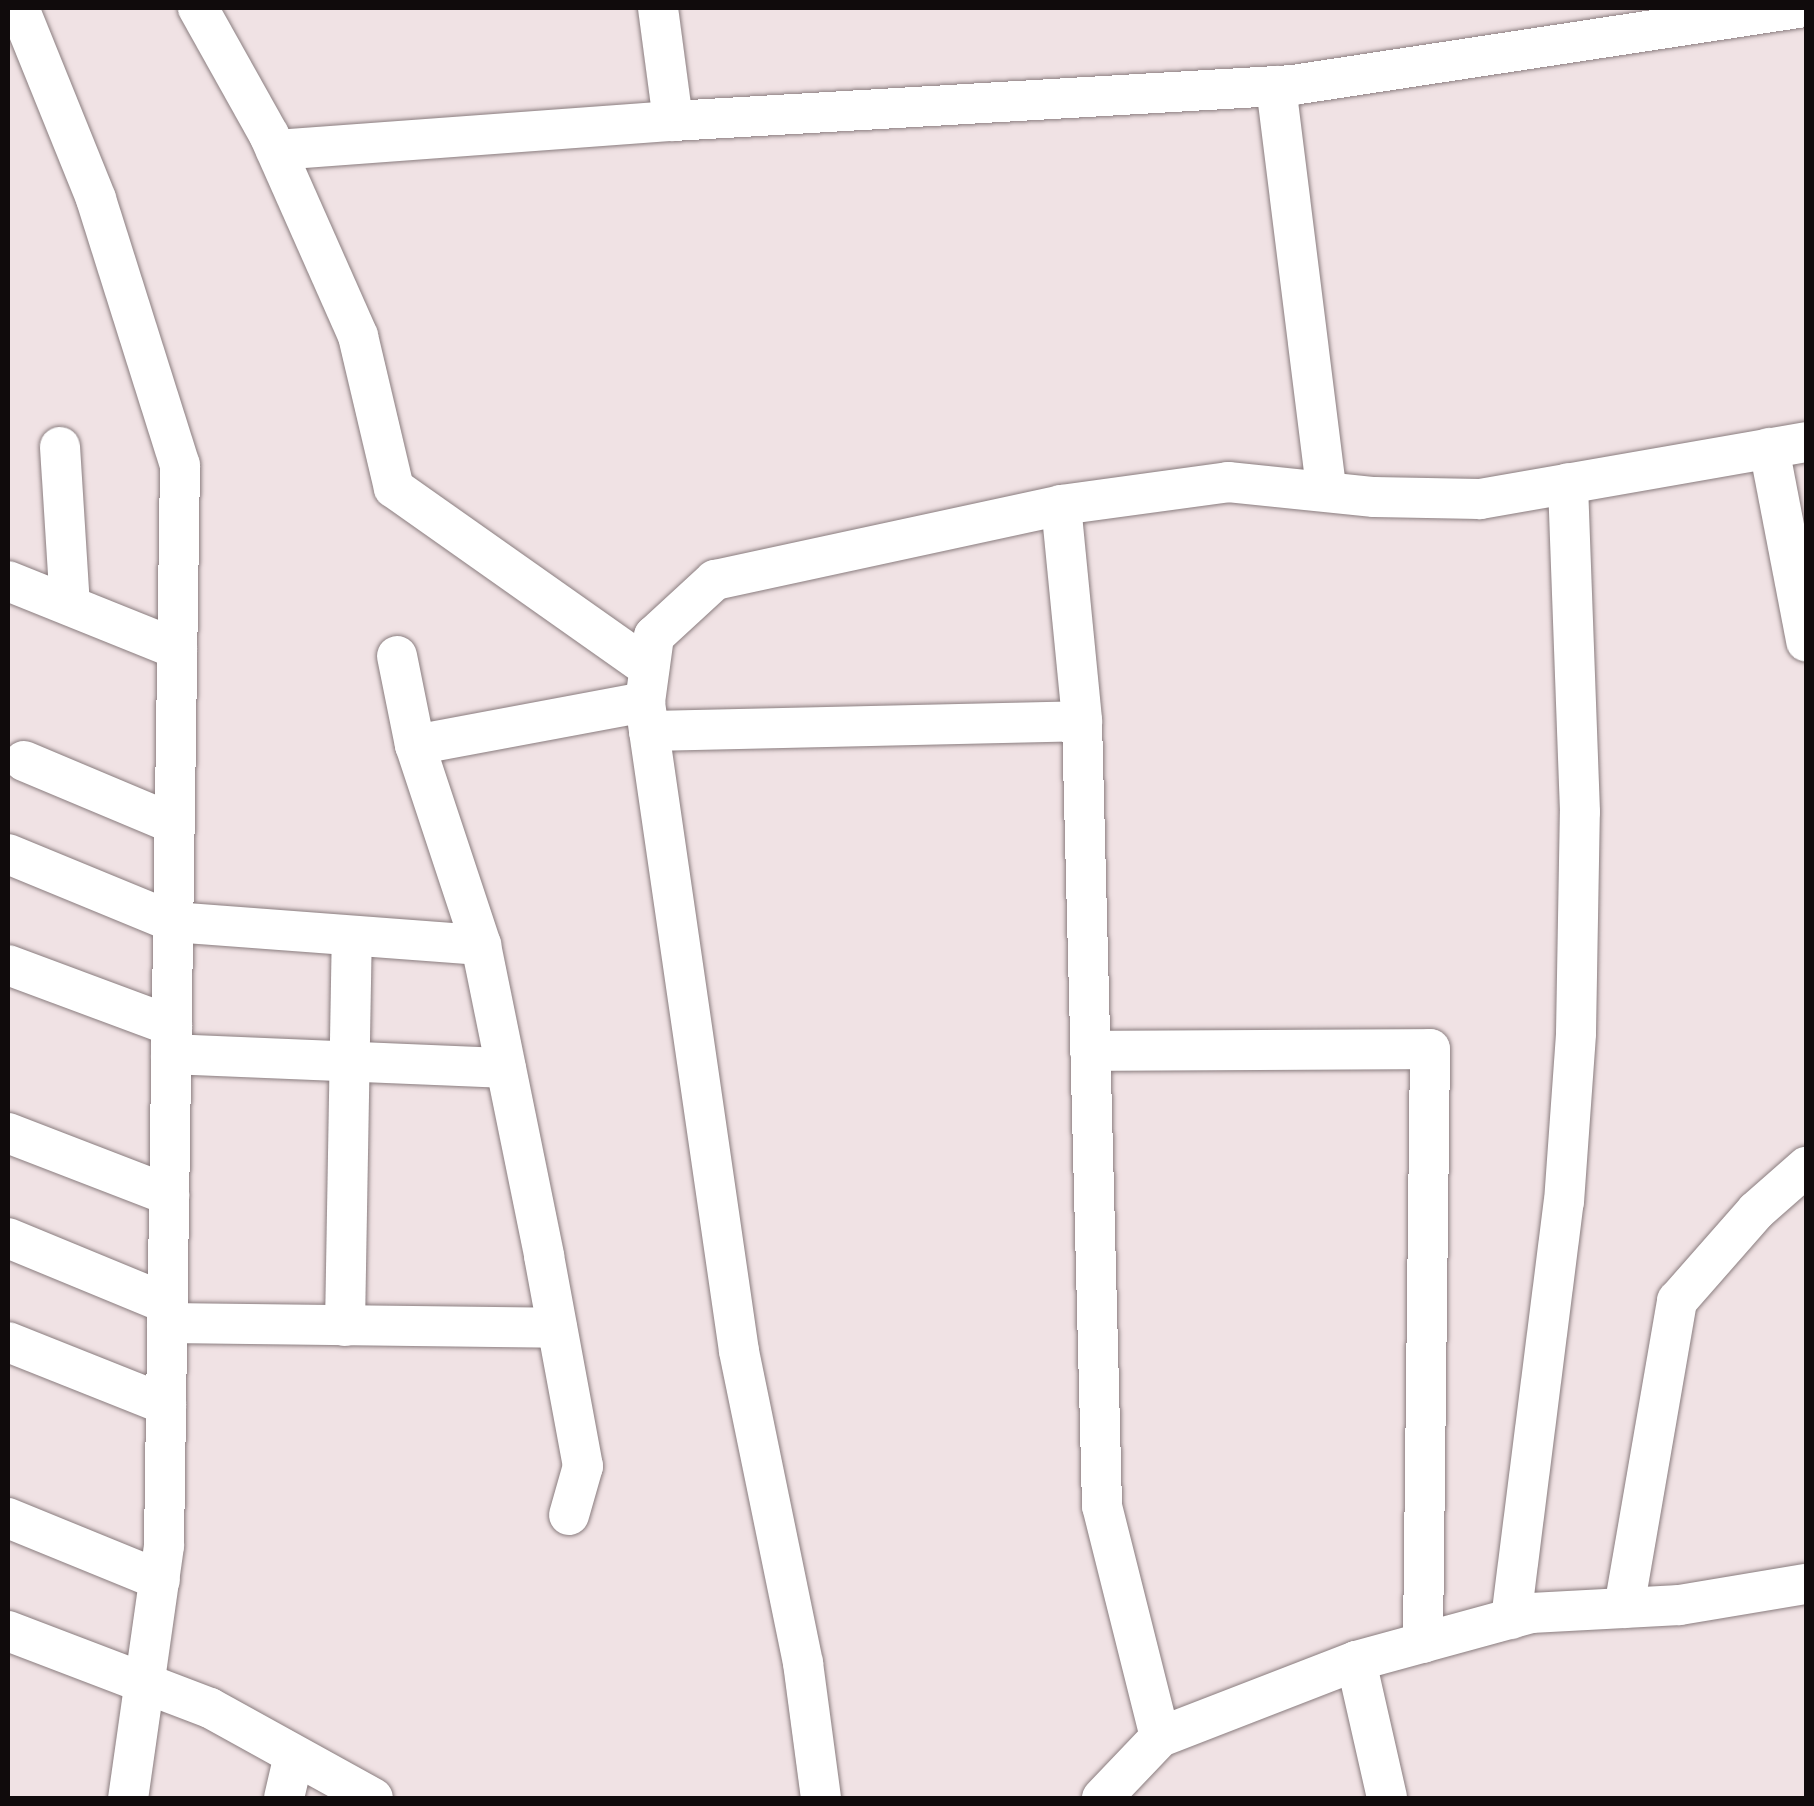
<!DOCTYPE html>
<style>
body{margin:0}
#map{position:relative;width:1814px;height:1806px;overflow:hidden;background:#f0e2e4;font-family:"Libre Baskerville",serif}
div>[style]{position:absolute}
.roads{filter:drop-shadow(0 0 2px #8a7d7f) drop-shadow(0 0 2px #8a7d7f)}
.minor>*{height:40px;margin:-20px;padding:0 20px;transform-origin:20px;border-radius:20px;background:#fff}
span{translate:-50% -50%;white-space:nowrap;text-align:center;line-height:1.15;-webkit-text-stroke:8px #fff;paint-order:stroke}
.frame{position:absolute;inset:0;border:10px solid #100b0c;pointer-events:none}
</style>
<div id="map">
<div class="roads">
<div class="minor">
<i style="left:19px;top:8px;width:206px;rotate:68deg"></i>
<i style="left:96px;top:199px;width:279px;rotate:72.5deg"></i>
<i style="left:180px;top:465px;width:1081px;rotate:90.85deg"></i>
<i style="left:164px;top:1546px;width:255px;rotate:98.1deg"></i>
<i style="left:198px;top:8px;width:145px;rotate:60.8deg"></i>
<i style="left:269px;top:135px;width:220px;rotate:66.1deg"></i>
<i style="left:358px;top:336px;width:156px;rotate:76.7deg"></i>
<i style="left:394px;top:488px;width:312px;rotate:35.2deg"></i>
<i style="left:658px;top:8px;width:114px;rotate:82.4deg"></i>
<i style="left:1276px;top:86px;width:406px;rotate:82.9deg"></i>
<i style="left:276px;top:150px;width:398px;rotate:-4.2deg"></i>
<i style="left:673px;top:121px;width:621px;rotate:-3.32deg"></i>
<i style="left:1293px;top:85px;width:511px;rotate:-8.67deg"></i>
<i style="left:60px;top:447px;width:158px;rotate:86.4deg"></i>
<i style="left:1769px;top:448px;width:197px;rotate:79.1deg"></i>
<i style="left:1061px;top:505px;width:217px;rotate:84.4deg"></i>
<i style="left:1082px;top:721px;width:785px;rotate:88.54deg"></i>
<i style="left:1102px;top:1506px;width:238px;rotate:75.9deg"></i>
<i style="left:8px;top:581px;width:182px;rotate:21.9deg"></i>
<i style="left:397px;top:656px;width:91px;rotate:78.6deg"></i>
<i style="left:415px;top:745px;width:211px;rotate:71.7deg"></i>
<i style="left:481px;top:945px;width:317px;rotate:78.5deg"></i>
<i style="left:544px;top:1256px;width:214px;rotate:79.5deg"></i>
<i style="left:583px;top:1466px;width:51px;rotate:105.9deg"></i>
<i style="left:649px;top:731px;width:433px;rotate:-1.3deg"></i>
<i style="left:415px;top:745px;width:234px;rotate:-10.6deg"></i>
<i style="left:24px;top:761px;width:163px;rotate:22.8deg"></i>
<i style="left:8px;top:854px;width:178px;rotate:22.4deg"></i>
<i style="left:173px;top:922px;width:309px;rotate:4.3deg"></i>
<i style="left:8px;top:965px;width:175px;rotate:20.4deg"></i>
<i style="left:1090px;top:1051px;width:340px;rotate:-0.3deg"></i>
<i style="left:1430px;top:1049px;width:594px;rotate:90.68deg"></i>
<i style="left:171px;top:1054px;width:335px;rotate:2.4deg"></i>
<i style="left:8px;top:1133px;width:173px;rotate:21.1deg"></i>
<i style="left:8px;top:1238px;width:173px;rotate:22.4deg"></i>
<i style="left:167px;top:1323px;width:390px;rotate:0.7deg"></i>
<i style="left:345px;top:1326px;width:390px;rotate:-89deg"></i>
<i style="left:8px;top:1342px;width:170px;rotate:21.7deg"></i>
<i style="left:8px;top:1518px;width:164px;rotate:22.2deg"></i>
<i style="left:1624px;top:1608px;width:312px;rotate:-80.2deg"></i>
<i style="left:1677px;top:1301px;width:120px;rotate:-48.7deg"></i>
<i style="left:1756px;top:1211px;width:67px;rotate:-41.3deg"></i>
<i style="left:1511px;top:1619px;width:420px;rotate:-82.8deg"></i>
<i style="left:1564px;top:1202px;width:169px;rotate:-85.9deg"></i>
<i style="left:1576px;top:1033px;width:221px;rotate:-89deg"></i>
<i style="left:1580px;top:812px;width:329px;rotate:-92.1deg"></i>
<i style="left:8px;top:1631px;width:216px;rotate:20.9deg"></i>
<i style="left:210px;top:1708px;width:186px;rotate:28.9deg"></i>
<i style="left:1356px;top:1661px;width:140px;rotate:77.2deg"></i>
<i style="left:284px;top:1798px;width:44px;rotate:-76.9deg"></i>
<i style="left:821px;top:1798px;width:136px;rotate:-97.6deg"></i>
<i style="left:803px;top:1663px;width:318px;rotate:-101.6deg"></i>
<i style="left:739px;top:1351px;width:626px;rotate:-98.26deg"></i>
<i style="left:649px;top:731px;width:29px;rotate:-98deg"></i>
<i style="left:645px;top:702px;width:67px;rotate:-82.2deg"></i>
<i style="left:654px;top:636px;width:83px;rotate:-42.6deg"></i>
<i style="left:715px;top:580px;width:354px;rotate:-12.2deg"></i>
<i style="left:1061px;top:505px;width:169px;rotate:-7.8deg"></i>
<i style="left:1228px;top:482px;width:147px;rotate:5.9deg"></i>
<i style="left:1374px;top:497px;width:106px;rotate:1.1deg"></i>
<i style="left:1480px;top:499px;width:331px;rotate:-9.9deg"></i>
<i style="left:1102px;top:1798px;width:84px;rotate:-46.4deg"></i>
<i style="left:1160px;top:1737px;width:210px;rotate:-21.2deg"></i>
<i style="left:1356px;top:1661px;width:181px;rotate:-15.3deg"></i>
<i style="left:1531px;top:1613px;width:149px;rotate:-3.1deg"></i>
<i style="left:1680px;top:1605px;width:128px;rotate:-9.5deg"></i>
</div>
</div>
<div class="frame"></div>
</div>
